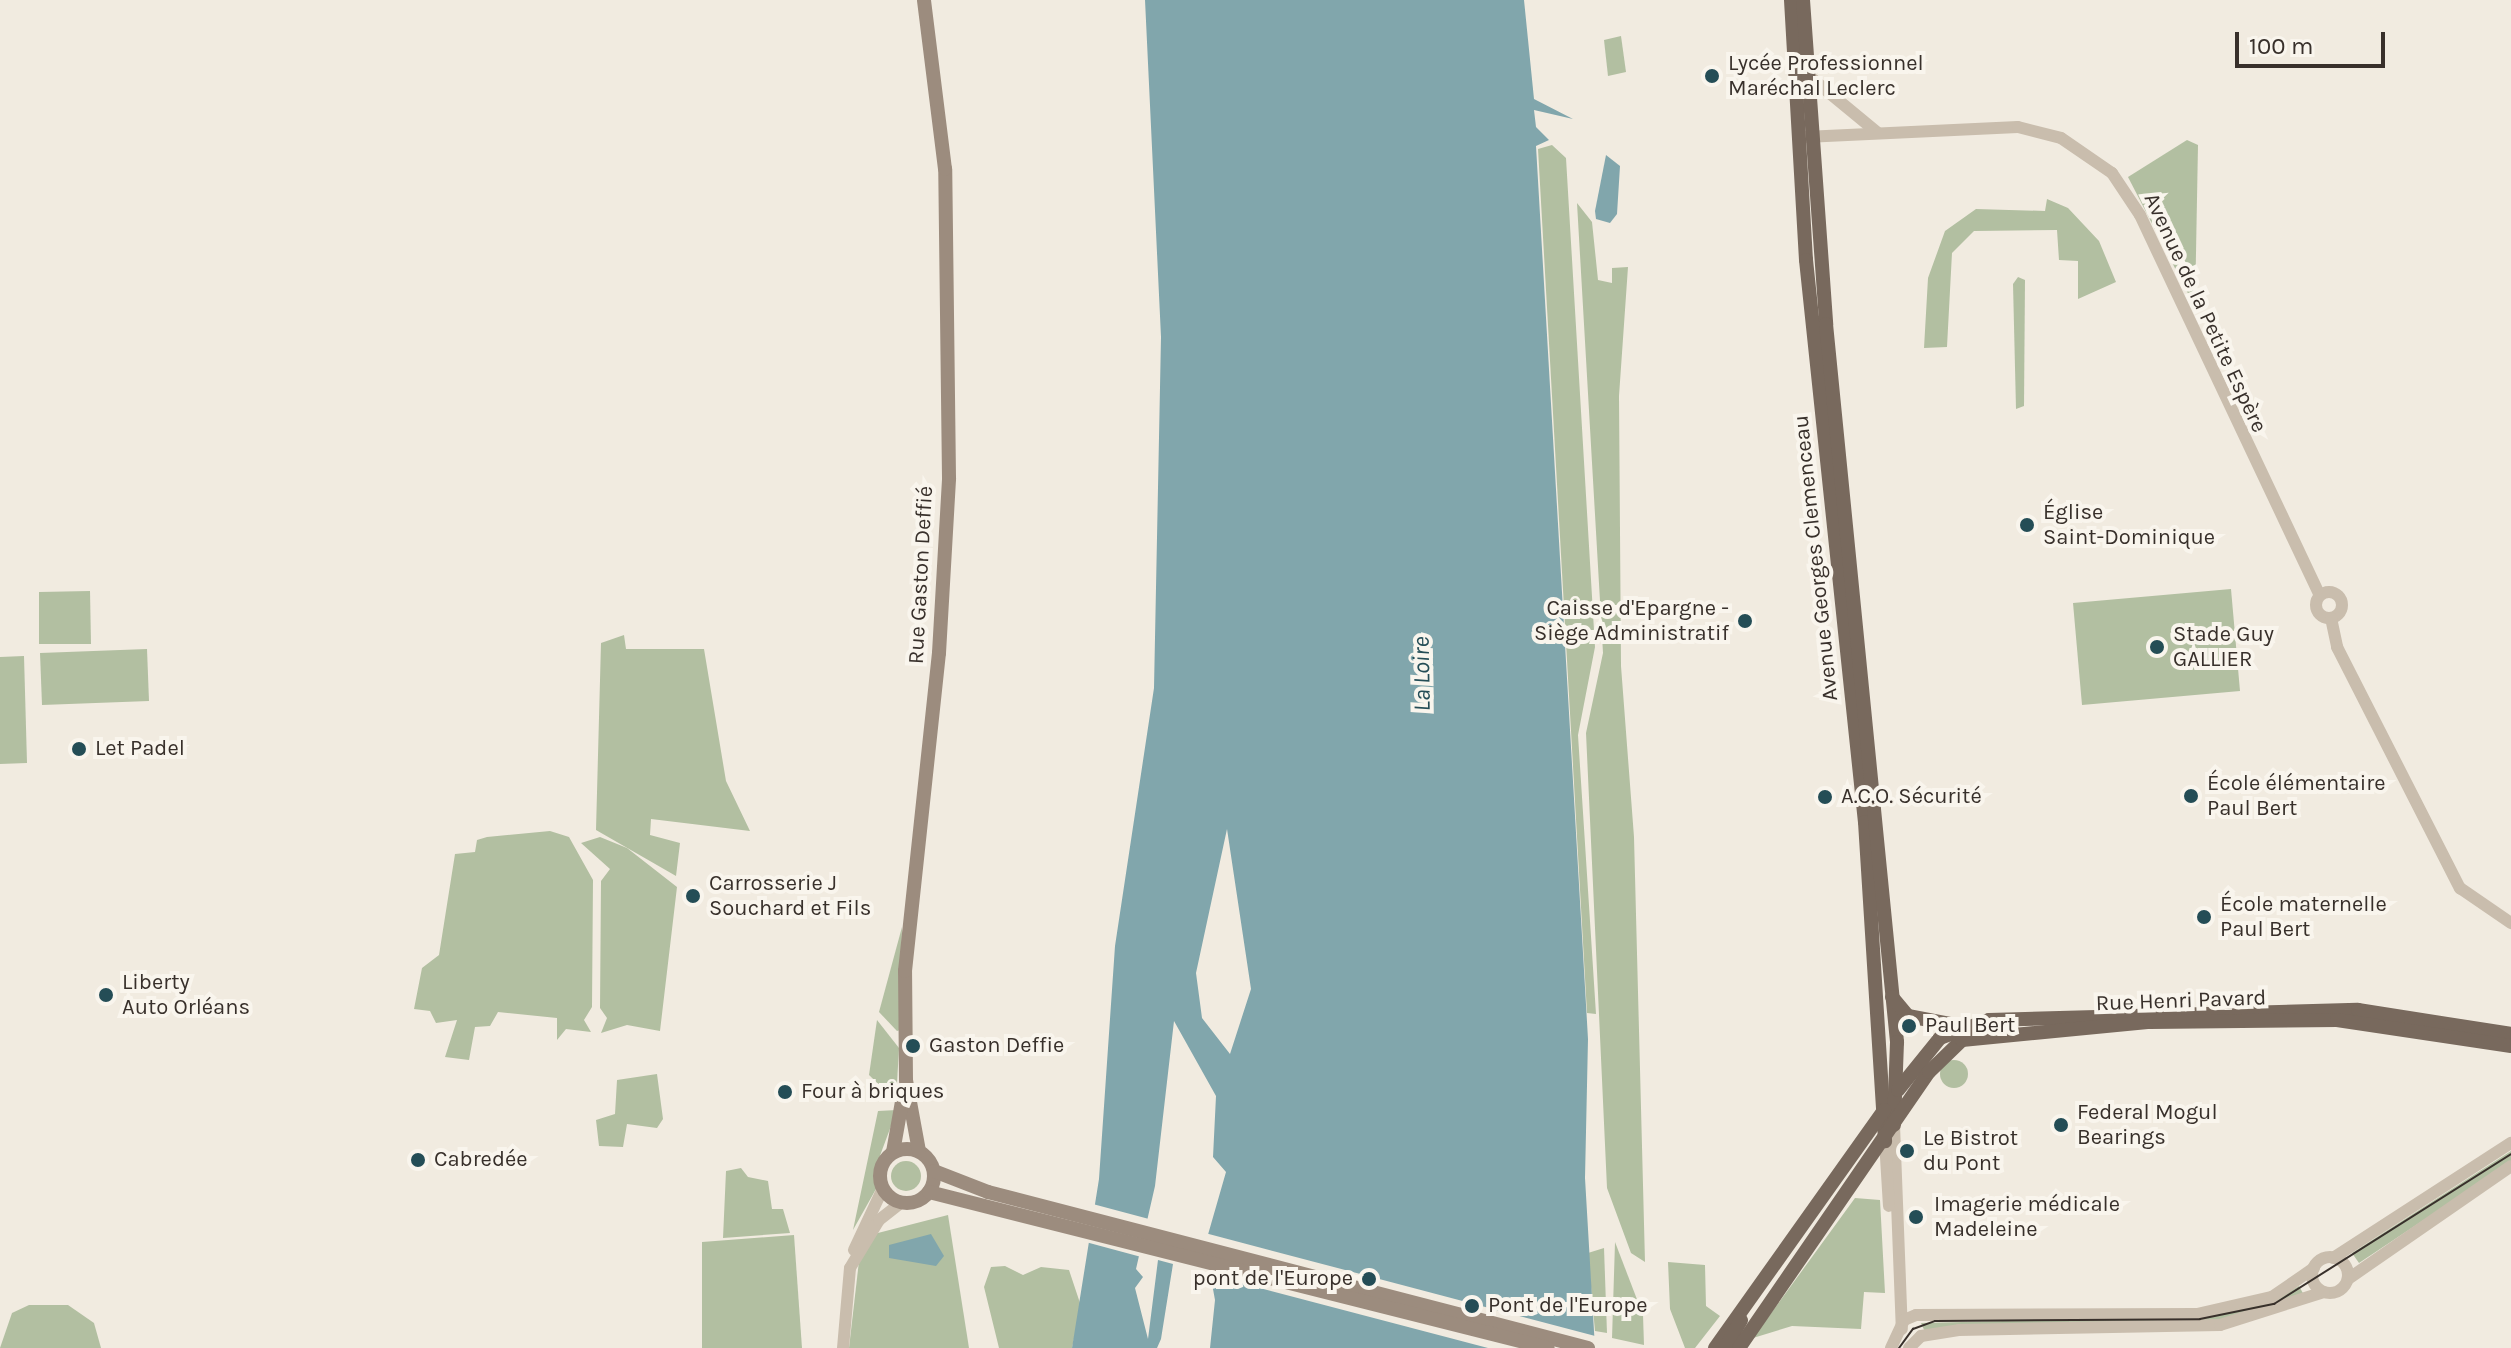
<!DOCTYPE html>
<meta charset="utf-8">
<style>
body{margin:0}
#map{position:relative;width:2511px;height:1348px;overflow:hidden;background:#f1ebe0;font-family:Karla,sans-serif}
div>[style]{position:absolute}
.green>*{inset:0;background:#b2bfa1}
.round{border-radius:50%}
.water>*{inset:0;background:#81a6ac}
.pier>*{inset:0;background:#f1ebe0}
.tertiary>*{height:12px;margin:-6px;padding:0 6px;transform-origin:6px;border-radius:6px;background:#c9bdad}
.tertiary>.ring{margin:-6px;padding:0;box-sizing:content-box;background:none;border:12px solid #c9bdad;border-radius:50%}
.secondary>*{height:14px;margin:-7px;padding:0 7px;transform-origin:7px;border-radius:7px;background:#9c8c7e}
.secondary>.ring{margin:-7px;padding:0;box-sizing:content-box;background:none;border:14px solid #9c8c7e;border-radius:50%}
.primary>*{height:14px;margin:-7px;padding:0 7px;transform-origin:7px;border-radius:7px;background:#78695d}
.tram>*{height:2px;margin:-1px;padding:0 1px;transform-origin:1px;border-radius:1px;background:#38302b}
.dots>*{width:22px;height:22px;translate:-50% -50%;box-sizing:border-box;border:4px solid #f9f5ed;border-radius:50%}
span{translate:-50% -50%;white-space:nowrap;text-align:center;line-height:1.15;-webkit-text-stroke:8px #f9f5ed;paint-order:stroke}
.poi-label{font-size:22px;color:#38302b}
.left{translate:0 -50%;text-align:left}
.right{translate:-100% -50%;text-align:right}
.street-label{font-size:22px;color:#38302b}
.water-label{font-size:24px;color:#244d56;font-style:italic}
.scale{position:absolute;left:2235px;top:32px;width:150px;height:36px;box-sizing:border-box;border:4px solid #38302b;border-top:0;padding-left:10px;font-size:24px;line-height:28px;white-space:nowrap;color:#38302b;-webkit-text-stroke:6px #f9f5ed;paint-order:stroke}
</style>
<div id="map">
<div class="green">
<i style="clip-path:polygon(1621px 36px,1626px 72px,1608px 76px,1604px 40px)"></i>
<i style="clip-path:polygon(2187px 140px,2198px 145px,2195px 307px,2128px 177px)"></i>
<i style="clip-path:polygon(1552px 145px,1566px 158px,1595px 647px,1578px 735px,1596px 1014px,1587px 1013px,1538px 149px)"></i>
<i style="clip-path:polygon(2047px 199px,2068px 208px,2099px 241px,2116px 282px,2078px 299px,2078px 261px,2059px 260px,2057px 230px,1974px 231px,1952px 253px,1947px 347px,1924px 348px,1928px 278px,1945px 231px,1976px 209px,2045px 211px)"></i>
<i style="clip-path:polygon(1577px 203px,1592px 222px,1598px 280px,1612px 283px,1612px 268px,1628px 267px,1619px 396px,1621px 666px,1634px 837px,1645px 1262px,1631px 1253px,1607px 1188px,1586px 733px,1603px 653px)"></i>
<i style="clip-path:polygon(2018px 277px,2025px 280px,2024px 406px,2016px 409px,2013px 284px)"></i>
<i style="clip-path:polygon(2231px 589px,2240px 691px,2082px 705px,2073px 603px)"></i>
<i style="clip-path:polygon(90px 591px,91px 644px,39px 644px,39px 592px)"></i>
<i style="clip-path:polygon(624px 635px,626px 649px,704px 649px,726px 781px,750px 831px,651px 819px,650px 835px,680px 843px,676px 876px,596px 830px,601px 643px)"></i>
<i style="clip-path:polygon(147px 649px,149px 701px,42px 705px,40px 653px)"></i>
<i style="clip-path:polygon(24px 656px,27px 763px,0 764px,0 657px)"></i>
<i style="clip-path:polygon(550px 831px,569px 837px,593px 880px,592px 1007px,584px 1020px,591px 1032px,566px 1029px,557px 1040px,557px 1018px,498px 1012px,490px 1026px,475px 1027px,469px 1060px,445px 1057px,457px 1020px,436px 1023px,430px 1011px,414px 1009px,422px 968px,439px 955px,455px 854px,475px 852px,477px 840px,487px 837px)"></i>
<i style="clip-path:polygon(600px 837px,627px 848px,677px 887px,660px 1031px,627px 1025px,601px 1033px,607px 1018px,600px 1008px,601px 881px,610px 869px,581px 843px)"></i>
<i style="clip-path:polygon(902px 927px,900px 1030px,897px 1031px,879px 1012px)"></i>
<i style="clip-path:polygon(877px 1020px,899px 1048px,896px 1101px,869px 1075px)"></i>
<i class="round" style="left:1940px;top:1060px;width:28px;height:28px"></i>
<i style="clip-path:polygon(657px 1074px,663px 1119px,657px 1128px,627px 1124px,623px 1147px,599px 1146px,596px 1120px,615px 1114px,617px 1080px)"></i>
<i style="clip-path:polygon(897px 1110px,875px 1169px,876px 1189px,853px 1230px,878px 1111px)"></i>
<i style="clip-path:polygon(2511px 1151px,2511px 1162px,2359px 1263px,2352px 1253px)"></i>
<i class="round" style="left:891px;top:1161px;width:30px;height:30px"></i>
<i style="clip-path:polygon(741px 1168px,748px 1177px,768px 1181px,772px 1209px,783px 1209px,790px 1233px,723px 1238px,726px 1171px)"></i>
<i style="clip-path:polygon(1855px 1198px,1880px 1200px,1885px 1293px,1864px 1292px,1861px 1329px,1792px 1326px,1753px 1338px)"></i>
<i style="clip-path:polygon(948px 1215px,969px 1348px,849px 1348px,859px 1261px,874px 1234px)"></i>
<i style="clip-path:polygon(794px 1235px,802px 1348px,702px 1348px,702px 1242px)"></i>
<i style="clip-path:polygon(1615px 1242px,1643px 1315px,1644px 1345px,1612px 1338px)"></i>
<i style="clip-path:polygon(1604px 1248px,1607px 1333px,1595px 1331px,1588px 1253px)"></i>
<i style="clip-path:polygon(1668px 1262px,1705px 1265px,1706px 1306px,1720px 1316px,1695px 1348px,1685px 1348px,1670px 1309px)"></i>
<i style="clip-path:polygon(1005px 1266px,1023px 1275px,1041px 1267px,1069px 1270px,1081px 1306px,1072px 1348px,999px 1348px,984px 1287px,991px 1267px)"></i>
<i style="clip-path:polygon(2299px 1286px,2305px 1297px,2242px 1319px,1925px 1332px,1921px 1323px,2169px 1317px,2275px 1300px)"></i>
<i style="clip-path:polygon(29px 1305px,68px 1305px,94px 1323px,101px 1348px,0 1348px,12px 1313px)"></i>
</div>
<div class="water">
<i style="clip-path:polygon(evenodd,1145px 0,1524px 0,1534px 99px,1573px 119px,1534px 110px,1536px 127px,1549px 140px,1536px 146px,1588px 1039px,1585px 1178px,1595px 1348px,1210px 1348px,1215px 1300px,1205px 1245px,1226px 1172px,1213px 1157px,1216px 1096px,1174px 1021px,1155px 1186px,1136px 1269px,1143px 1277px,1135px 1288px,1148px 1339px,1158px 1260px,1173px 1264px,1161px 1339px,1157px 1348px,1072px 1348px,1099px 1179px,1115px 946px,1154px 688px,1161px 337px,1145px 0,1227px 829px,1251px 989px,1230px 1054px,1202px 1018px,1196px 973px,1227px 829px)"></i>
<i style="clip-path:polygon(1606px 155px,1620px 166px,1617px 214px,1610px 223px,1596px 219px,1595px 211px)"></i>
<i style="clip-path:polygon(931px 1234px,944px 1256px,936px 1266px,889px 1258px,889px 1245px)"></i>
</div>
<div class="pier">
<i style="clip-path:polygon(1089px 1203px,1149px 1219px,1145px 1258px,1082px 1241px)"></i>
<i style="clip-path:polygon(1205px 1233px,1599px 1337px,1599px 1348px,1488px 1348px,1203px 1273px)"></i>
</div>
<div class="tertiary">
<i style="left:1804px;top:72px;width:96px;rotate:39.5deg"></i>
<i style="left:1805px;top:137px;width:213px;rotate:-2.7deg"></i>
<i style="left:2018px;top:127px;width:44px;rotate:14.3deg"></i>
<i style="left:2061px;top:138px;width:62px;rotate:34.5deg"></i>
<i style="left:2112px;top:173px;width:50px;rotate:56.3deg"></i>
<i style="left:2140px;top:215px;width:420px;rotate:64.7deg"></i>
<i class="ring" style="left:2316px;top:592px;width:14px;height:14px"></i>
<i style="left:2331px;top:618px;width:30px;rotate:78deg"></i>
<i style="left:2337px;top:647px;width:271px;rotate:63deg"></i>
<i style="left:2460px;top:888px;width:62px;rotate:34.5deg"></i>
<i style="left:1894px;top:1125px;width:204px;rotate:87.8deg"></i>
<i style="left:1885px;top:1141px;width:65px;rotate:86.5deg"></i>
<i style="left:854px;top:1250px;width:68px;rotate:-64.9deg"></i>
<i class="ring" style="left:2312px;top:1257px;width:24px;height:24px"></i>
<i style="left:2333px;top:1258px;width:212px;rotate:-32.9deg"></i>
<i style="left:2348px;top:1279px;width:198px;rotate:-34.7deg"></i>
<i style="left:843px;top:1348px;width:80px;rotate:-85deg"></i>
<i style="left:850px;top:1268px;width:56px;rotate:-58.9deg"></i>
<i style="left:879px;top:1220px;width:29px;rotate:-38deg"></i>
<i style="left:1891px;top:1348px;width:31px;rotate:-65deg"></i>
<i style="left:1904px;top:1320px;width:13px;rotate:-23deg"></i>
<i style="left:1916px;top:1315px;width:281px;rotate:-0.2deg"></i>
<i style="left:2197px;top:1314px;width:77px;rotate:-12.8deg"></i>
<i style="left:2272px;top:1297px;width:51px;rotate:-34.6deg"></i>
<i style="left:1909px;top:1348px;width:17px;rotate:-45deg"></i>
<i style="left:1921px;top:1336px;width:38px;rotate:-9deg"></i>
<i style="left:1959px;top:1330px;width:261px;rotate:-1.1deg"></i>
<i style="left:2220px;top:1325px;width:109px;rotate:-17.6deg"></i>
</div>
<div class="secondary">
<i class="ring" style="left:880px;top:1149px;width:40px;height:40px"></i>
<i style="left:919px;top:1151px;width:72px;rotate:-100.4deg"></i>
<i style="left:906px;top:1080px;width:109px;rotate:-90.5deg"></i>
<i style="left:905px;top:971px;width:320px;rotate:-83.9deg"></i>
<i style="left:939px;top:653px;width:175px;rotate:-86.7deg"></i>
<i style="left:949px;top:478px;width:309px;rotate:-90.7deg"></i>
<i style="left:945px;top:169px;width:170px;rotate:-97.1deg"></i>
<i style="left:893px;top:1152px;width:57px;rotate:-79.9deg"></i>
<i style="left:934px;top:1171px;width:58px;rotate:21.3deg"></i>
<i style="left:988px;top:1192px;width:620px;rotate:14.57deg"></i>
<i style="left:929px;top:1192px;width:638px;rotate:14.15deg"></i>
</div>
<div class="primary">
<i style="left:1791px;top:0;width:260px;rotate:86.7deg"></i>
<i style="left:1806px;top:260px;width:565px;rotate:84.01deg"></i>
<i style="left:1865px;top:822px;width:320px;rotate:86.4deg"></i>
<i style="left:1803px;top:0;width:325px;rotate:85.9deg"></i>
<i style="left:1826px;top:324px;width:722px;rotate:84.35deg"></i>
<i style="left:1897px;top:1042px;width:83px;rotate:92.1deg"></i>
<i style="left:1892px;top:997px;width:25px;rotate:50deg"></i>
<i style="left:1908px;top:1016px;width:54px;rotate:10.7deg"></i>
<i style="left:1898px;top:1090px;width:67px;rotate:-51.1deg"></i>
<i style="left:1940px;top:1038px;width:52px;rotate:-20.2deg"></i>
<i style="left:1989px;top:1020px;width:369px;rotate:-1.6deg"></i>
<i style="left:2358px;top:1010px;width:155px;rotate:8.9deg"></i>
<i style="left:1715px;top:1348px;width:292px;rotate:-54.6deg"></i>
<i style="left:1725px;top:1348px;width:32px;rotate:-60deg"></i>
<i style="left:1739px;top:1348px;width:335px;rotate:-55.5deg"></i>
<i style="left:1929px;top:1072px;width:46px;rotate:-44.1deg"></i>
<i style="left:1962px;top:1040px;width:189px;rotate:-5.5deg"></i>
<i style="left:2150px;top:1022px;width:187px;rotate:-0.6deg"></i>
<i style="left:2337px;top:1020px;width:176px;rotate:8.5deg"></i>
</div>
<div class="tram">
<i style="left:1899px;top:1348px;width:24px;rotate:-54deg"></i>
<i style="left:1913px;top:1329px;width:23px;rotate:-20deg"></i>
<i style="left:1935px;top:1321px;width:265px;rotate:-0.4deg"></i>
<i style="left:2200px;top:1319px;width:76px;rotate:-11.5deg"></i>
<i style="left:2274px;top:1304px;width:280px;rotate:-32.3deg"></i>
</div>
<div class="dots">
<i style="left:1712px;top:76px;background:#244d56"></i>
<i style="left:2027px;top:525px;background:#244d56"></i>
<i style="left:1745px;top:621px;background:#244d56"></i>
<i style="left:2157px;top:647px;background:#244d56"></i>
<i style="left:79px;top:749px;background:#244d56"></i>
<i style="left:2191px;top:796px;background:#244d56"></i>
<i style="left:1825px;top:797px;background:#244d56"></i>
<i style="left:693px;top:896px;background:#244d56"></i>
<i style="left:2204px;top:917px;background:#244d56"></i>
<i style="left:106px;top:995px;background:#244d56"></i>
<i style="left:1909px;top:1026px;background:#244d56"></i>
<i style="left:913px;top:1046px;background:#244d56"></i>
<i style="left:785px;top:1092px;background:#244d56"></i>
<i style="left:2061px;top:1125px;background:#244d56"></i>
<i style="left:1907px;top:1151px;background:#244d56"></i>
<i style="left:418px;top:1160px;background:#244d56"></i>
<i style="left:1916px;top:1217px;background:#244d56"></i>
<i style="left:1369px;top:1279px;background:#244d56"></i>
<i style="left:1472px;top:1306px;background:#244d56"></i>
</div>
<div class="poi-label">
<span class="left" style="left:1728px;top:76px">Lycée Professionnel<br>Maréchal Leclerc</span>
<span class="left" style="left:2043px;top:525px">Église<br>Saint-Dominique</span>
<span class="right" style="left:1729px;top:621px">Caisse d'Epargne -<br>Siège Administratif</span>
<span class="left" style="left:2173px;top:647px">Stade Guy<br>GALLIER</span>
<span class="left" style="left:95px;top:749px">Let Padel</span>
<span class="left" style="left:2207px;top:796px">École élémentaire<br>Paul Bert</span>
<span class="left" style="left:1841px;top:797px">A.C.O. Sécurité</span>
<span class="left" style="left:709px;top:896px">Carrosserie J<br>Souchard et Fils</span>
<span class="left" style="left:2220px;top:917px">École maternelle<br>Paul Bert</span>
<span class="left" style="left:122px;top:995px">Liberty<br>Auto Orléans</span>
<span class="left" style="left:1925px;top:1026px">Paul Bert</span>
<span class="left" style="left:929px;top:1046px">Gaston Deffie</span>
<span class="left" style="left:801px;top:1092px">Four à briques</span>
<span class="left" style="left:2077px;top:1125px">Federal Mogul<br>Bearings</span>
<span class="left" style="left:1923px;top:1151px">Le Bistrot<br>du Pont</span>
<span class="left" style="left:434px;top:1160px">Cabredée</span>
<span class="left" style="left:1934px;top:1217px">Imagerie médicale<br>Madeleine</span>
<span class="right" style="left:1353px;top:1279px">pont de l'Europe</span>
<span class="left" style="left:1488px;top:1306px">Pont de l'Europe</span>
</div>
<div class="street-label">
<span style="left:2205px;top:313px;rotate:65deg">Avenue de la Petite Espère</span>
<span style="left:1816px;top:558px;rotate:-96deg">Avenue Georges Clemenceau</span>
<span style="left:921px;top:575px;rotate:-87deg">Rue Gaston Deffié</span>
<span style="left:2181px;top:1001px;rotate:-2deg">Rue Henri Pavard</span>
</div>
<div class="water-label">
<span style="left:1422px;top:674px;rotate:-91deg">La Loire</span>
</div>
<div class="scale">100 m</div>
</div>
